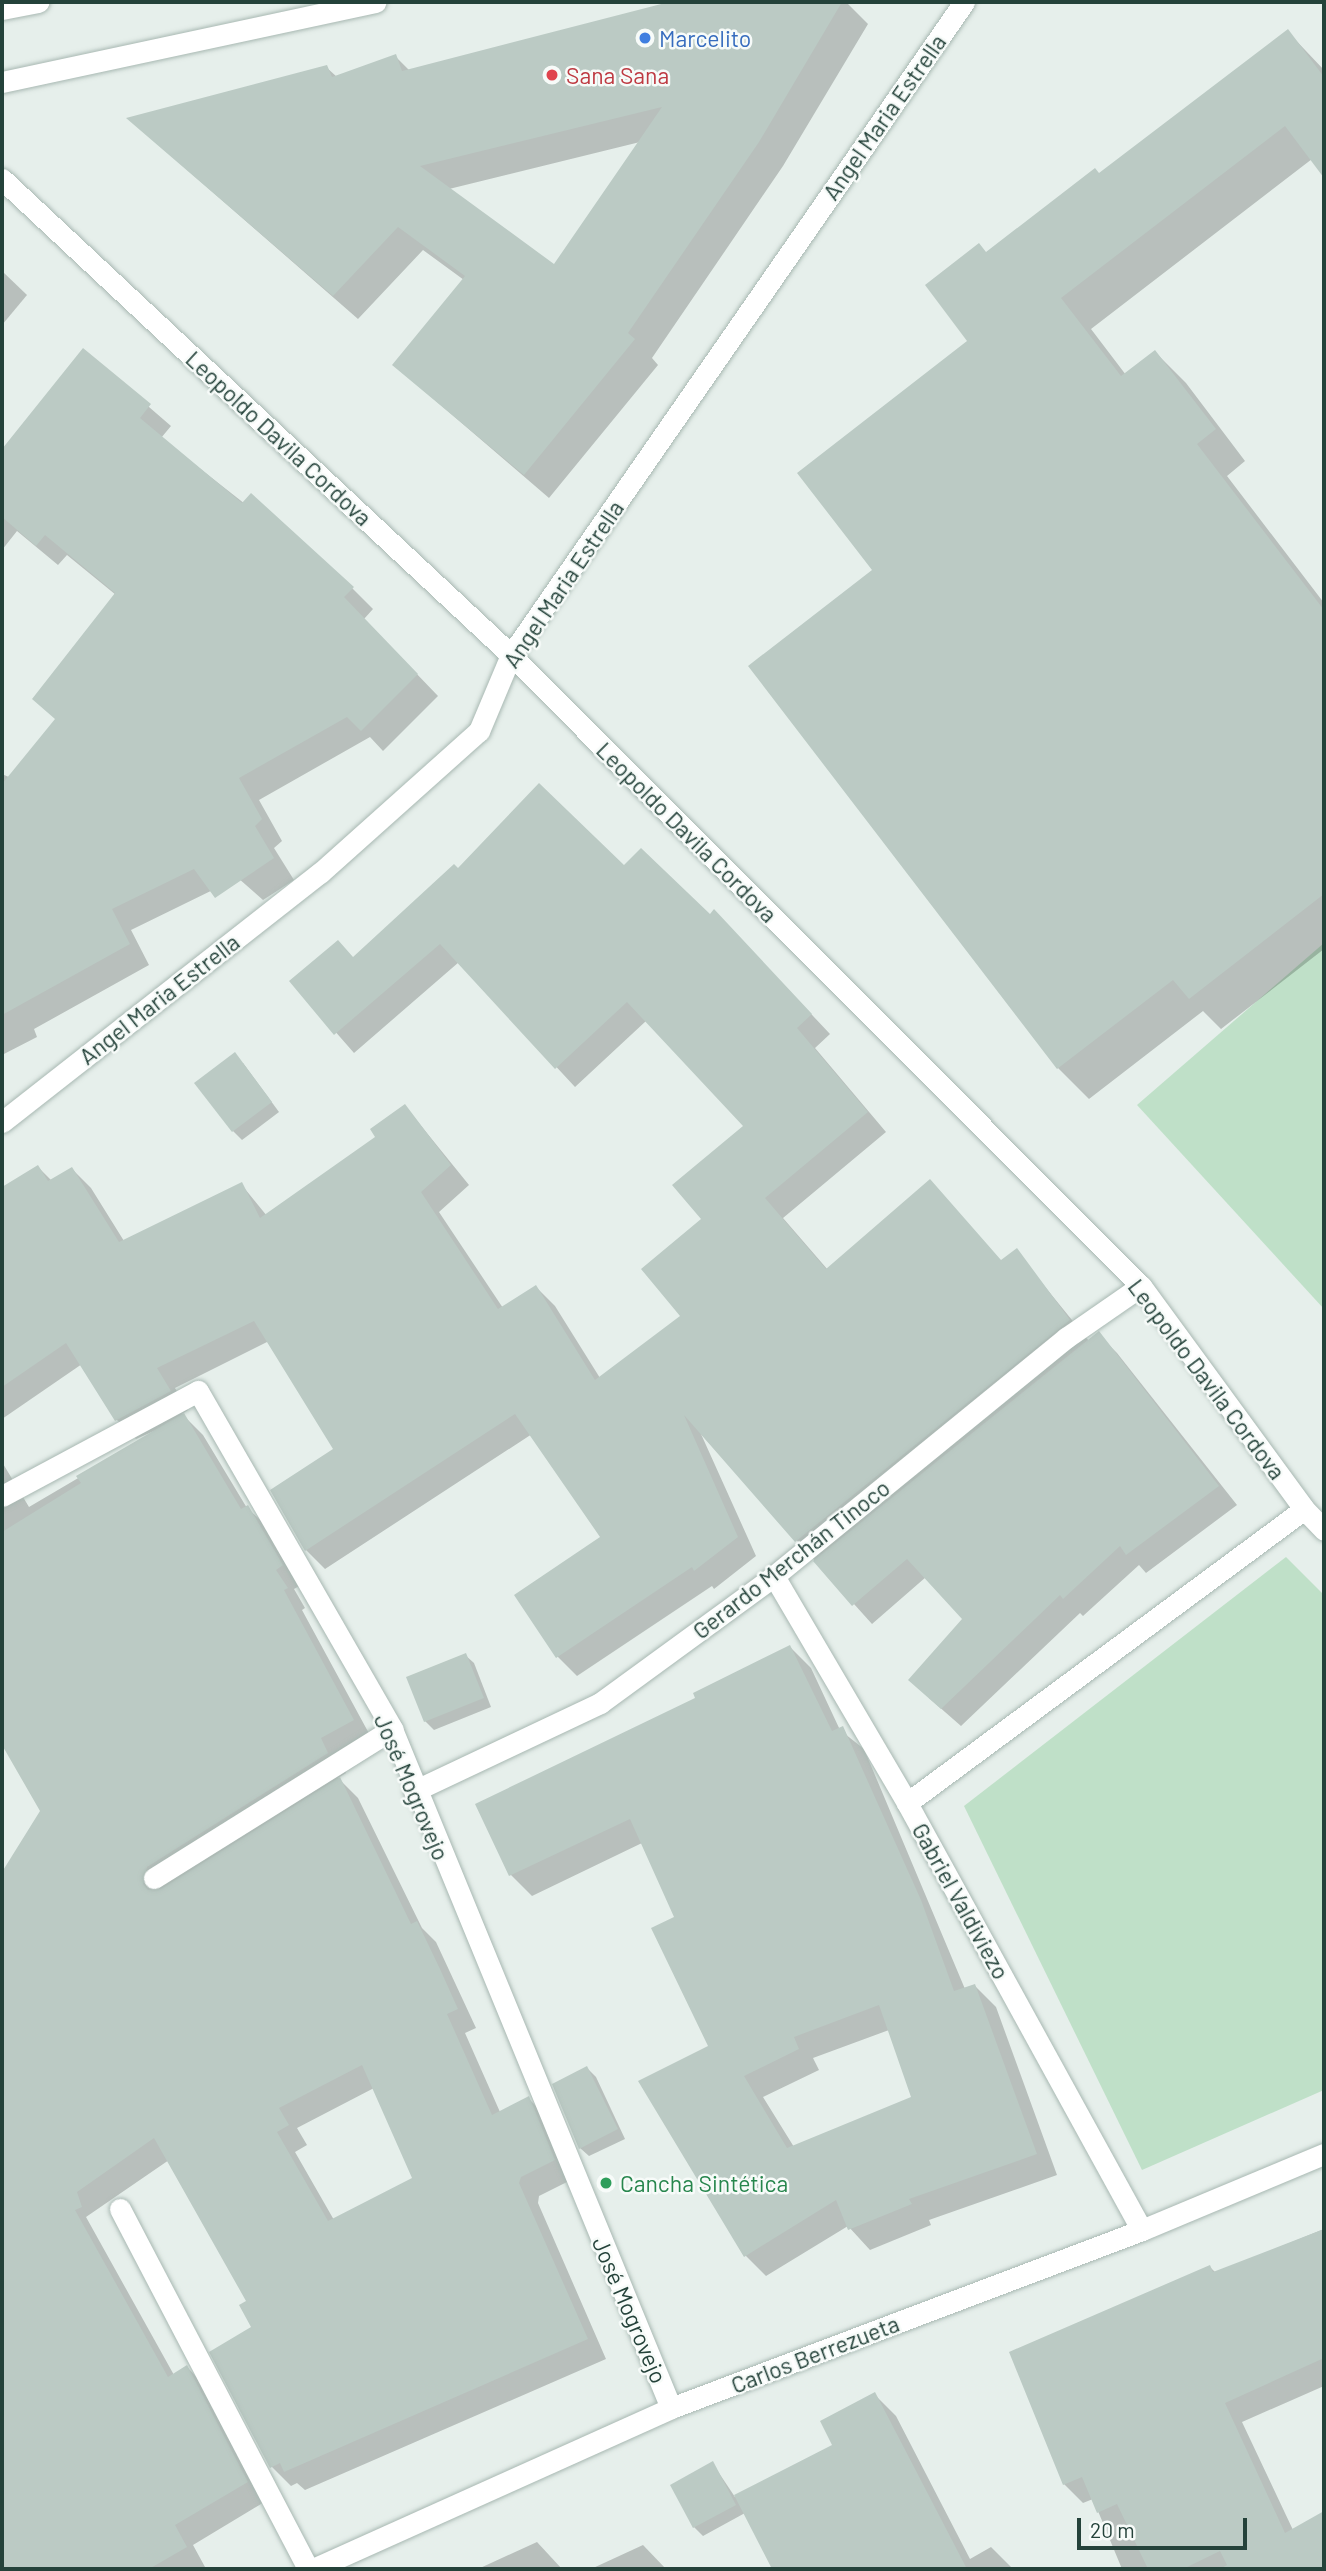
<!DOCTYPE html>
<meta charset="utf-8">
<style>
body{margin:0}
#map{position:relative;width:1326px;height:2571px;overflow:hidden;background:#e6efeb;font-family:Barlow,sans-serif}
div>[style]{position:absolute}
.green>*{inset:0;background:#bfe0c8}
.shadow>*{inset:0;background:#0003}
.building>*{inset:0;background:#bbcac4}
.roads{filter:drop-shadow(0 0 2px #a8b8b2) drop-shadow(0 0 2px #a8b8b2)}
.minor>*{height:21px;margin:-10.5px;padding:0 10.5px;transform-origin:10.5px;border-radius:10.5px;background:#fff}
.dots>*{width:19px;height:19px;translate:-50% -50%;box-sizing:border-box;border:4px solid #f7fbf9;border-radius:50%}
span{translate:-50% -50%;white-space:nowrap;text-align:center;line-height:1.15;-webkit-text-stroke:5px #f7fbf9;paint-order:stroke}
.shop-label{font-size:23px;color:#366cbe}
.left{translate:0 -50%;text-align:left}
.health-label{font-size:23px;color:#be3a42}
.street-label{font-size:23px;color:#24423a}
.leisure-label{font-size:23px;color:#27864d}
.frame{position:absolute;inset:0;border:4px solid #24423a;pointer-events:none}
.scale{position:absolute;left:1077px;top:2518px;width:170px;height:32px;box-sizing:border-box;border:4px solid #24423a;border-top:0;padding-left:9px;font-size:21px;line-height:24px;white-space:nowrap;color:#24423a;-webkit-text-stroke:5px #f7fbf9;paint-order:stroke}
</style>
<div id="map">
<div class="green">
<i style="clip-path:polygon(1324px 943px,1324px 1309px,1137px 1105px)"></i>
<i style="clip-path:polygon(1286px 1557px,1324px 1595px,1324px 2090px,1142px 2170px,964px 1806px)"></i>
</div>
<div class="shadow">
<i style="clip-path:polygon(evenodd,675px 2px,683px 2px,694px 13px,726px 2px,846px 2px,868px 24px,783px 166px,652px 358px,658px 365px,549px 498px,394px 365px,464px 280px,423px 250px,358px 319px,129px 119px,326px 67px,337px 77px,395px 56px,410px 71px,675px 2px,640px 142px,554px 267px,449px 189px,640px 142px)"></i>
<i style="clip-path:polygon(1288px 32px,1324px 70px,1324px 175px,1312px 159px,1091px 329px,1126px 375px,1155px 352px,1186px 383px,1245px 461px,1227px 476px,1324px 603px,1324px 949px,1221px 1029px,1203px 1011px,1089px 1099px,1058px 1068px,874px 570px,970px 341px,987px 254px,1100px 175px)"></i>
<i style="clip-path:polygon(2px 271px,27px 295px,2px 325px)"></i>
<i style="clip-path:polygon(83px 350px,171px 426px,161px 438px,352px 588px,373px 609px,364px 619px,438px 696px,383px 751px,370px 737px,259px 800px,282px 841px,274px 848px,294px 880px,263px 900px,34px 699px,116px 595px,67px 555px,58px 565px,17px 531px,2px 550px,2px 452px)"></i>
<i style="clip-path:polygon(2px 774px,205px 864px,225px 884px,131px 930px,149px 965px,34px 1029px,37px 1037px,2px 1055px)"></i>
<i style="clip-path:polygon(evenodd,624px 868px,733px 931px,830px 1034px,815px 1048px,886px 1132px,783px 1218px,828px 1270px,1002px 1262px,1016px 1251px,1089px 1341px,1098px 1334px,1117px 1353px,1237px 1505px,1146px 1573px,1139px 1565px,1083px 1616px,1080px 1613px,961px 1726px,929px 1698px,965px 1619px,926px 1577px,872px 1624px,701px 1434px,756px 1556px,714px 1589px,712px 1586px,577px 1676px,558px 1657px,516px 1596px,603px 1537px,532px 1434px,325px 1569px,306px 1550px,335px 1450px,269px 1341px,175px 1388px,188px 1410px,182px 1414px,203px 1435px,247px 1508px,267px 1526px,301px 1585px,294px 1589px,305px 1608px,302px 1610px,372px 1739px,339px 1758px,346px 1773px,338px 1778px,358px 1798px,422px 1928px,436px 1942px,476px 2028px,465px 2033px,500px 2112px,528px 2098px,547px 2117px,573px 2179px,539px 2196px,538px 2203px,606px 2359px,305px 2490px,297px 2483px,291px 2486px,272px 2467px,212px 2352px,253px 2327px,248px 2302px,169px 2160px,86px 2217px,174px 2375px,187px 2367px,206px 2387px,266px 2501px,193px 2545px,205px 2567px,201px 2569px,2px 2569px,2px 2275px,45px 2180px,2px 2144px,2px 1875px,42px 1811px,2px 1741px,2px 1462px,29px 1507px,170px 1424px,136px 1439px,116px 1419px,82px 1364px,2px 1419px,2px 1216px,13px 1210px,2px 1190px,38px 1167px,52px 1181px,72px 1169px,91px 1188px,124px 1241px,241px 1184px,267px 1216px,378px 1137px,405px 1106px,469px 1185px,439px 1212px,503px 1308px,536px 1287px,555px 1306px,600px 1378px,682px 1317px,703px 1219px,745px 1126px,646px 1021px,575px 1087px,459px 962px,354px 1053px,292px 982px,354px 958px,458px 870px,624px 868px,374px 2088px,414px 2179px,334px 2220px,295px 2152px,307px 2145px,297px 2128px,374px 2088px)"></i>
<i style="clip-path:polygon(243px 1063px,279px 1112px,242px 1140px,233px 1131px)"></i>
<i style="clip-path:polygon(evenodd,790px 1647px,811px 1668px,840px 1730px,864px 1749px,965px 1989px,975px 1986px,996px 2007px,1057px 2175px,929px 2220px,931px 2225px,870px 2250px,848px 2226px,766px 2276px,745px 2255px,710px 2047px,676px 1918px,642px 1843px,532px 1896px,511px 1875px,477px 1805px,698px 1699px,790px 1647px,889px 2030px,913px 2098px,794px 2147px,763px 2097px,819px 2070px,813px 2058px,889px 2030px)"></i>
<i style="clip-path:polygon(465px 1655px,474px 1663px,491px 1707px,434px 1730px,425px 1721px)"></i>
<i style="clip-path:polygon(587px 2068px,596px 2077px,625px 2139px,589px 2156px,580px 2148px)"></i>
<i style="clip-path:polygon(1324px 2229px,1324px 2386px,1242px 2422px,1293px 2530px,1324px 2513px,1324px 2569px,1122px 2569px,1093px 2499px,1083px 2503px,1064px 2484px,1210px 2267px,1216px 2273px)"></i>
<i style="clip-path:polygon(874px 2394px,896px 2416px,970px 2559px,991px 2547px,1013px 2569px,775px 2569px,745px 2513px,703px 2536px,694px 2527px,713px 2464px,735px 2497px,834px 2445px)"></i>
<i style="clip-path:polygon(537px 2542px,562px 2569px,478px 2569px)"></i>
<i style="clip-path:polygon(643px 2545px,666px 2569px,591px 2569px)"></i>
</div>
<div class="building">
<i style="clip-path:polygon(evenodd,669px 2px,842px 2px,759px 142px,628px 333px,635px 339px,524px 475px,392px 365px,465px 276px,398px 227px,333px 296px,126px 118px,327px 65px,332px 77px,396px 54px,402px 71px,669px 2px,662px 107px,554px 264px,420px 166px,662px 107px)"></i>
<i style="clip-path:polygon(1288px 29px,1324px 77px,1324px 178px,1285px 126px,1061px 298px,1121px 376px,1155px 350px,1216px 429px,1197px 444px,1324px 610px,1324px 894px,1189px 999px,1173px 980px,1057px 1069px,748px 666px,872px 570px,797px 473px,967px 341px,925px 285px,979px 243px,986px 252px,1095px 168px,1099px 173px)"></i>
<i style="clip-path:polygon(83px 348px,151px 404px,140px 418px,242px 503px,251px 493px,354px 587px,344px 597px,418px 674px,361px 731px,347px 717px,239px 778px,262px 819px,255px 826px,274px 858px,215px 898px,194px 869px,112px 909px,130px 944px,2px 1015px,2px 784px,55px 719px,32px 699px,115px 593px,45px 535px,36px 546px,2px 517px,2px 449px)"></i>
<i style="clip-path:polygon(539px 783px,624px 865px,641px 848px,710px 914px,714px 909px,812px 1014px,797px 1028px,868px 1112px,765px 1198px,826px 1269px,930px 1179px,1001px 1260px,1017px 1248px,1070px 1320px,795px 1542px,684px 1415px,738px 1537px,694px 1571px,692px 1567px,556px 1658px,514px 1595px,600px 1537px,515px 1414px,305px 1551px,270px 1490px,333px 1449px,254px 1321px,157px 1368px,171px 1391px,115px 1421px,66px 1343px,2px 1387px,2px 1187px,38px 1165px,48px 1181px,72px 1167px,119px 1242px,242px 1182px,260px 1218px,375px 1137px,370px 1129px,405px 1104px,451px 1165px,421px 1192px,498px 1309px,536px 1285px,595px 1380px,680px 1316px,641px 1269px,701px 1219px,672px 1185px,743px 1126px,627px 1002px,555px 1069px,440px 944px,334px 1035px,289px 981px,338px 940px,353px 957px,454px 864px,458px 868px)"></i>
<i style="clip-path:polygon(235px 1052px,272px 1102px,232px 1132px,194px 1083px)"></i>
<i style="clip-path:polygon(1099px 1331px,1219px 1486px,1126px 1555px,1120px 1546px,1063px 1599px,1060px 1595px,941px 1709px,908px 1680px,962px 1619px,907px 1559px,852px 1606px,813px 1561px)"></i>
<i style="clip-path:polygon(evenodd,184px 1413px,241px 1509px,248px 1505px,283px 1565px,276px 1570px,288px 1588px,284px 1590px,354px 1720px,321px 1738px,328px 1753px,147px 1867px,143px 1884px,148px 1890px,161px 1889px,340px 1777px,411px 1924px,417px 1921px,440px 1969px,458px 2009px,447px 2014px,492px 2115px,529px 2096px,555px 2160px,521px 2177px,519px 2183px,588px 2339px,284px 2472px,280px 2463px,270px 2468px,209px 2352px,251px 2327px,239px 2305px,246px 2301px,154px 2138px,77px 2192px,82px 2207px,75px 2210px,168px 2377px,187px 2365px,248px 2482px,175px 2525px,187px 2547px,149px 2569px,2px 2569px,2px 1872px,40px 1811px,2px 1745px,2px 1532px,81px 1483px,76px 1476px,184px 1413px,362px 2065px,412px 2178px,328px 2221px,277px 2132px,289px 2125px,279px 2108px,362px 2065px)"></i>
<i style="clip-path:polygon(evenodd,790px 1645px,832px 1731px,843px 1726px,921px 1900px,954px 1991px,975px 1984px,1037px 2154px,909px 2199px,912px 2204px,848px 2230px,836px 2200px,744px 2257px,638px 2081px,708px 2046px,651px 1928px,674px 1917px,630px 1819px,509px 1876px,475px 1804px,695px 1698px,693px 1693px,790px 1645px,879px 2005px,911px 2097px,787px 2148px,744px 2076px,799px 2049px,794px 2037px,879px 2005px)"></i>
<i style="clip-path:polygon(466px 1653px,484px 1698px,424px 1722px,406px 1677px)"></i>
<i style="clip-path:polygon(587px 2066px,618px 2129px,579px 2149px,552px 2084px)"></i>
<i style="clip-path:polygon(1324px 2229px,1324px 2358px,1225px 2403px,1285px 2533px,1324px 2511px,1324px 2569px,1220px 2569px,1227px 2565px,1220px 2551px,1183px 2569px,1148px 2569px,1117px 2504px,1097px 2513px,1082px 2477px,1063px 2485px,1009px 2352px,1210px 2265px,1213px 2272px)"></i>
<i style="clip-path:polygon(875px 2392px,967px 2569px,772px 2569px,734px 2495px,832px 2445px,820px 2421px)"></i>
<i style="clip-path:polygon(713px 2461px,736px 2505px,693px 2528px,670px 2485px)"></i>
</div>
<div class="roads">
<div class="minor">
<i style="left:2px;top:9px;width:37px;rotate:-11deg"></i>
<i style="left:2px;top:82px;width:382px;rotate:-12.1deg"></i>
<i style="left:2px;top:179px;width:697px;rotate:43.08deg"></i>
<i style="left:511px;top:655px;width:892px;rotate:45.05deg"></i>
<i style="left:1141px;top:1286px;width:276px;rotate:53.8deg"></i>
<i style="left:1304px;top:1509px;width:29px;rotate:46deg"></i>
<i style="left:2px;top:1122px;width:404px;rotate:-38.1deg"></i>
<i style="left:320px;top:873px;width:213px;rotate:-41.8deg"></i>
<i style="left:479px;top:731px;width:82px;rotate:-67.2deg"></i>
<i style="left:511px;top:655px;width:795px;rotate:-55.25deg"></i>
<i style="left:2px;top:1496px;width:222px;rotate:-28.2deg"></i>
<i style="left:198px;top:1391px;width:390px;rotate:60.1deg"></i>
<i style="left:392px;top:1729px;width:734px;rotate:67.66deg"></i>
<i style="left:774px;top:1576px;width:263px;rotate:59.6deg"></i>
<i style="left:907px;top:1803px;width:487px;rotate:61.2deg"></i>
<i style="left:414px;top:1791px;width:206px;rotate:-25.3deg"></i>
<i style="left:600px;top:1703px;width:215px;rotate:-36.1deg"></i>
<i style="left:774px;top:1576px;width:377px;rotate:-39.2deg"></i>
<i style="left:1066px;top:1338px;width:91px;rotate:-34.7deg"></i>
<i style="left:907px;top:1803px;width:494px;rotate:-36.5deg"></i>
<i style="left:154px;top:1878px;width:281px;rotate:-32deg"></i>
<i style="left:120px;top:2209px;width:406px;rotate:62.4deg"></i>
<i style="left:313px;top:2569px;width:393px;rotate:-24.2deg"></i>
<i style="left:671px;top:2408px;width:504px;rotate:-20.7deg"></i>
<i style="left:1142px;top:2230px;width:197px;rotate:-22.7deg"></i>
</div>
</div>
<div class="dots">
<i style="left:645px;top:38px;background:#3f7fe0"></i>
<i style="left:552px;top:75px;background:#e0444e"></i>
<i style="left:606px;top:2183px;background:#2e9e5b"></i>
</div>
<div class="shop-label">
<span class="left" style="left:659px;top:38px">Marcelito</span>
</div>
<div class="health-label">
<span class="left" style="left:566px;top:75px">Sana Sana</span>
</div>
<div class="street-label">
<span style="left:884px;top:117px;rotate:-55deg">Angel Maria Estrella</span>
<span style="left:279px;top:438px;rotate:43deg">Leopoldo Davila Cordova</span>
<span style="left:563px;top:584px;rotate:-56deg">Angel Maria Estrella</span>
<span style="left:687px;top:832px;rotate:45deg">Leopoldo Davila Cordova</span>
<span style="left:159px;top:999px;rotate:-38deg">Angel Maria Estrella</span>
<span style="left:1207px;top:1379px;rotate:53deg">Leopoldo Davila Cordova</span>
<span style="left:791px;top:1559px;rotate:-38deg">Gerardo Merchán Tinoco</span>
<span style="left:412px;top:1787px;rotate:67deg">José Mogrovejo</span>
<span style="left:961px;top:1901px;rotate:61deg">Gabriel Valdiviezo</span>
<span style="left:630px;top:2310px;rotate:67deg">José Mogrovejo</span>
<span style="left:815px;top:2354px;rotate:-21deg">Carlos Berrezueta</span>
</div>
<div class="leisure-label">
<span class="left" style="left:620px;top:2183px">Cancha Sintética</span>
</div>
<div class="frame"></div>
<div class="scale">20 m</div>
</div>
